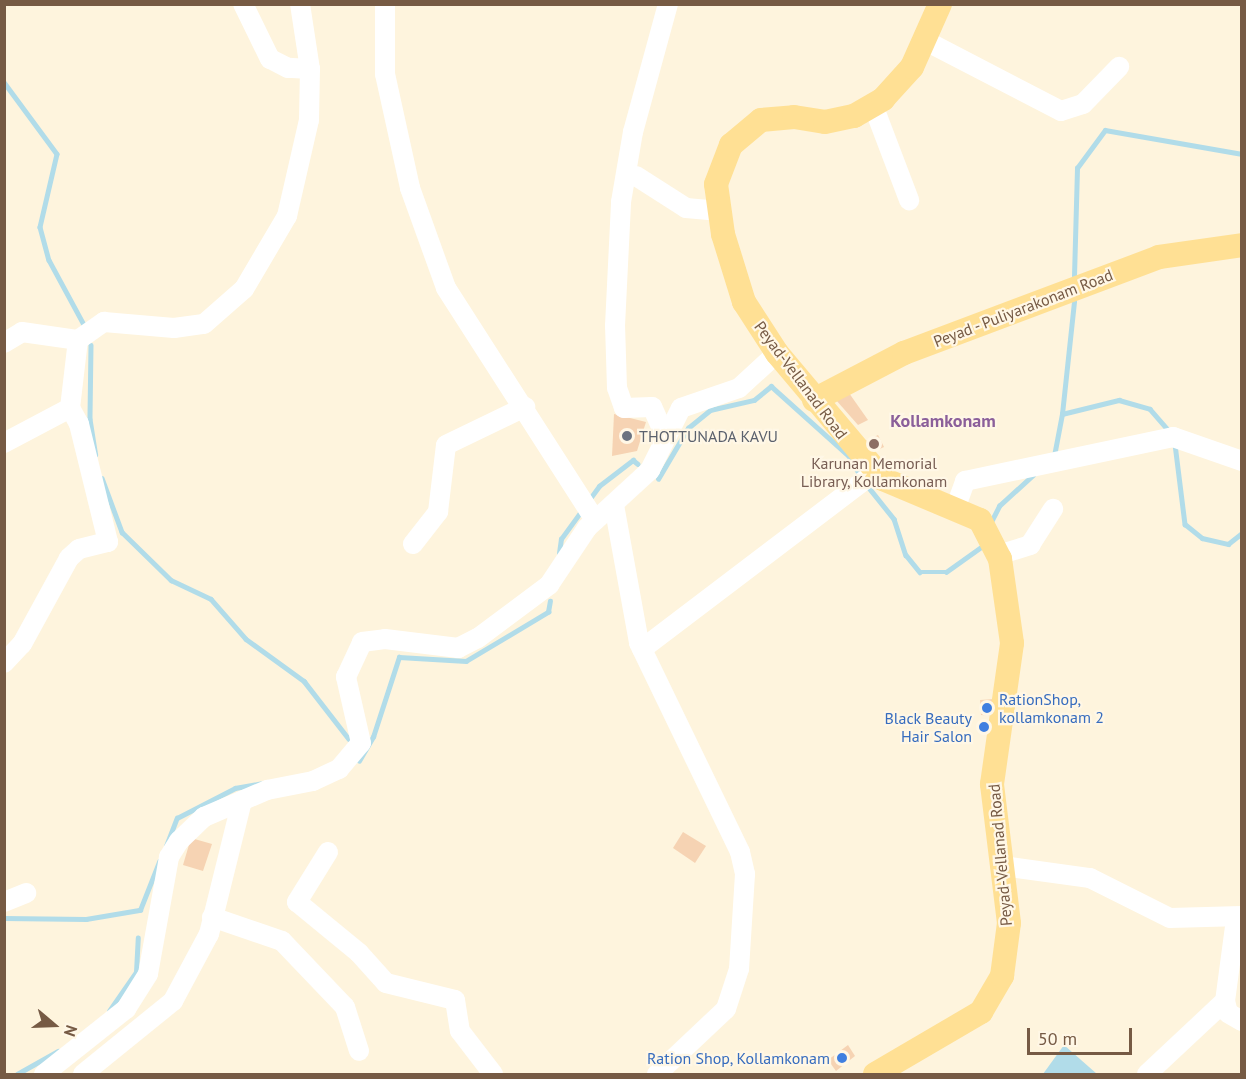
<!DOCTYPE html>
<style>
body{margin:0}
#map{position:relative;width:1246px;height:1079px;overflow:hidden;background:#fef4dd;font-family:"PT Sans",sans-serif}
div>[style]{position:absolute}
.water>*{inset:0;background:#b1dce9}
.stream>*{height:4.5px;margin:-2.25px;padding:0 2.25px;transform-origin:2.25px;border-radius:2.25px;background:#b1dce9}
.building>*{inset:0;background:#f6d3b3}
.minor>*{height:20px;margin:-10px;padding:0 10px;transform-origin:10px;border-radius:10px;background:#fff}
.major>*{height:24px;margin:-12px;padding:0 12px;transform-origin:12px;border-radius:12px;background:#ffe094}
.dots>*{width:16px;height:16px;translate:-50% -50%;box-sizing:border-box;border:3px solid #fff7e6;border-radius:50%}
span{translate:-50% -50%;white-space:nowrap;text-align:center;line-height:1.15;-webkit-text-stroke:4.5px #fff7e6;paint-order:stroke}
.street-label{font-size:16px;color:#765a44}
.worship-label{font-size:16px;color:#5b616d}
.left{translate:0 -50%;text-align:left}
.education-label{font-size:16px;color:#785e54}
.shop-label{font-size:16px;color:#366cbe}
.right{translate:-100% -50%;text-align:right}
.neighbourhood-label{font-size:18px;color:#8b5f9a;font-weight:700}
.frame{position:absolute;inset:0;border:6px solid #765a44;pointer-events:none}
.north{position:absolute;left:24px;top:995px;width:60px;height:60px;-webkit-text-stroke:4px #fff7e6;paint-order:stroke;rotate:109deg;font-size:16px;font-weight:700;line-height:24px;text-align:center;color:#765a44}
.north::after{content:'';display:block;margin:auto;width:21px;height:27px;background:#765a44;clip-path:polygon(50% 0,100% 100%,50% 72%,0 100%)}
.scale{position:absolute;left:1027px;top:1028px;width:105px;height:27px;box-sizing:border-box;border:3px solid #765a44;border-top:0;padding-left:8px;font-size:18px;line-height:21px;white-space:nowrap;color:#765a44;-webkit-text-stroke:4px #fff7e6;paint-order:stroke}
</style>
<div id="map">
<div class="water">
<i style="clip-path:polygon(1064px 1045px,1097px 1074px,1043px 1074px)"></i>
</div>
<div class="stream">
<i style="left:4px;top:82px;width:89px;rotate:53.6deg"></i>
<i style="left:57px;top:154px;width:75px;rotate:103.1deg"></i>
<i style="left:40px;top:227px;width:34px;rotate:75deg"></i>
<i style="left:49px;top:260px;width:72px;rotate:61.6deg"></i>
<i style="left:1074px;top:276px;width:108px;rotate:-88.4deg"></i>
<i style="left:1077px;top:168px;width:47px;rotate:-53.6deg"></i>
<i style="left:1105px;top:130px;width:139px;rotate:9.9deg"></i>
<i style="left:91px;top:345px;width:74px;rotate:90.8deg"></i>
<i style="left:90px;top:419px;width:36px;rotate:81deg"></i>
<i style="left:1062px;top:414px;width:113px;rotate:-83.9deg"></i>
<i style="left:1175px;top:444px;width:81px;rotate:82.9deg"></i>
<i style="left:1185px;top:524px;width:22px;rotate:39deg"></i>
<i style="left:1202px;top:538px;width:27px;rotate:13deg"></i>
<i style="left:1228px;top:544px;width:18px;rotate:-38deg"></i>
<i style="left:1054px;top:456px;width:43px;rotate:-79.2deg"></i>
<i style="left:1062px;top:414px;width:59px;rotate:-13.8deg"></i>
<i style="left:1119px;top:400px;width:32px;rotate:16deg"></i>
<i style="left:1150px;top:409px;width:29px;rotate:49deg"></i>
<i style="left:102px;top:478px;width:58px;rotate:69.7deg"></i>
<i style="left:122px;top:532px;width:69px;rotate:44.4deg"></i>
<i style="left:171px;top:580px;width:44px;rotate:25.4deg"></i>
<i style="left:211px;top:599px;width:53px;rotate:48.8deg"></i>
<i style="left:246px;top:639px;width:72px;rotate:35.9deg"></i>
<i style="left:304px;top:681px;width:73px;rotate:52.2deg"></i>
<i style="left:658px;top:479px;width:59px;rotate:-59.5deg"></i>
<i style="left:688px;top:428px;width:28px;rotate:-39deg"></i>
<i style="left:710px;top:410px;width:45px;rotate:-12.8deg"></i>
<i style="left:754px;top:400px;width:22px;rotate:-39deg"></i>
<i style="left:771px;top:386px;width:105px;rotate:41.9deg"></i>
<i style="left:849px;top:456px;width:24px;rotate:60deg"></i>
<i style="left:866px;top:484px;width:45px;rotate:51.3deg"></i>
<i style="left:894px;top:519px;width:38px;rotate:72deg"></i>
<i style="left:906px;top:555px;width:22px;rotate:51deg"></i>
<i style="left:920px;top:572px;width:26px"></i>
<i style="left:946px;top:572px;width:43px;rotate:-35.5deg"></i>
<i style="left:589px;top:500px;width:17px;rotate:-54deg"></i>
<i style="left:599px;top:486px;width:43px;rotate:-37.4deg"></i>
<i style="left:633px;top:460px;width:6px;rotate:39deg"></i>
<i style="left:992px;top:520px;width:16px;rotate:-63deg"></i>
<i style="left:999px;top:506px;width:46px;rotate:-42.4deg"></i>
<i style="left:559px;top:553px;width:14px;rotate:-82deg"></i>
<i style="left:561px;top:539px;width:36px;rotate:-54deg"></i>
<i style="left:359px;top:761px;width:28px;rotate:-60deg"></i>
<i style="left:373px;top:737px;width:84px;rotate:-72deg"></i>
<i style="left:399px;top:657px;width:67px;rotate:3.4deg"></i>
<i style="left:466px;top:661px;width:96px;rotate:-30.9deg"></i>
<i style="left:548px;top:612px;width:11px;rotate:-80deg"></i>
<i style="left:166px;top:846px;width:30px;rotate:-69deg"></i>
<i style="left:177px;top:818px;width:65px;rotate:-27.3deg"></i>
<i style="left:235px;top:788px;width:28px;rotate:-10deg"></i>
<i style="left:4px;top:918px;width:82px;rotate:0.7deg"></i>
<i style="left:86px;top:919px;width:55px;rotate:-9.5deg"></i>
<i style="left:140px;top:910px;width:52px;rotate:-68.4deg"></i>
<i style="left:109px;top:1011px;width:47px;rotate:-55.3deg"></i>
<i style="left:136px;top:972px;width:34px;rotate:-87deg"></i>
<i style="left:17px;top:1074px;width:47px;rotate:-29.3deg"></i>
</div>
<div class="building">
<i style="clip-path:polygon(849px 393px,868px 420px,858px 425px,836px 400px)"></i>
<i style="clip-path:polygon(614px 414px,646px 422px,637px 451px,612px 456px)"></i>
<i style="clip-path:polygon(878px 435px,884px 447px,871px 453px,864px 442px)"></i>
<i style="clip-path:polygon(995px 699px,993px 716px,981px 715px,980px 700px)"></i>
<i style="clip-path:polygon(683px 832px,706px 846px,695px 863px,673px 848px)"></i>
<i style="clip-path:polygon(191px 838px,212px 844px,203px 871px,183px 865px)"></i>
<i style="clip-path:polygon(848px 1045px,855px 1056px,836px 1071px,828px 1060px)"></i>
</div>
<div class="minor">
<i style="left:300px;top:4px;width:66px;rotate:81.3deg"></i>
<i style="left:385px;top:4px;width:70px;rotate:90deg"></i>
<i style="left:385px;top:74px;width:117px;rotate:77.6deg"></i>
<i style="left:410px;top:188px;width:106px;rotate:70.2deg"></i>
<i style="left:446px;top:288px;width:276px;rotate:57.3deg"></i>
<i style="left:924px;top:40px;width:154px;rotate:27.4deg"></i>
<i style="left:1061px;top:111px;width:23px;rotate:-18deg"></i>
<i style="left:1083px;top:104px;width:52px;rotate:-45.8deg"></i>
<i style="left:873px;top:105px;width:102px;rotate:69.2deg"></i>
<i style="left:636px;top:176px;width:59px;rotate:32.6deg"></i>
<i style="left:686px;top:208px;width:34px;rotate:5deg"></i>
<i style="left:4px;top:343px;width:21px;rotate:-31deg"></i>
<i style="left:22px;top:332px;width:57px;rotate:8.1deg"></i>
<i style="left:666px;top:438px;width:34px;rotate:-114deg"></i>
<i style="left:652px;top:407px;width:28px;rotate:178deg"></i>
<i style="left:624px;top:408px;width:21px;rotate:-109deg"></i>
<i style="left:617px;top:388px;width:62px;rotate:-91.8deg"></i>
<i style="left:615px;top:326px;width:124px;rotate:-87.2deg"></i>
<i style="left:621px;top:202px;width:71px;rotate:-80.3deg"></i>
<i style="left:633px;top:132px;width:133px;rotate:-74.7deg"></i>
<i style="left:4px;top:443px;width:75px;rotate:-27.9deg"></i>
<i style="left:614px;top:505px;width:140px;rotate:79.7deg"></i>
<i style="left:639px;top:643px;width:232px;rotate:64.2deg"></i>
<i style="left:740px;top:852px;width:23px;rotate:77deg"></i>
<i style="left:745px;top:874px;width:95px;rotate:93.6deg"></i>
<i style="left:739px;top:969px;width:42px;rotate:108deg"></i>
<i style="left:726px;top:1009px;width:95px;rotate:136.7deg"></i>
<i style="left:955px;top:509px;width:30px;rotate:-70deg"></i>
<i style="left:965px;top:481px;width:213px;rotate:-11.9deg"></i>
<i style="left:1173px;top:437px;width:73px;rotate:19.2deg"></i>
<i style="left:413px;top:544px;width:41px;rotate:-52deg"></i>
<i style="left:438px;top:512px;width:67px;rotate:-83.2deg"></i>
<i style="left:446px;top:445px;width:88px;rotate:-25.7deg"></i>
<i style="left:998px;top:555px;width:34px;rotate:-17deg"></i>
<i style="left:1030px;top:545px;width:43px;rotate:-57.4deg"></i>
<i style="left:642px;top:649px;width:293px;rotate:-37.2deg"></i>
<i style="left:4px;top:663px;width:26px;rotate:-47deg"></i>
<i style="left:22px;top:644px;width:98px;rotate:-61.3deg"></i>
<i style="left:69px;top:558px;width:13px;rotate:-42deg"></i>
<i style="left:79px;top:549px;width:30px;rotate:-14deg"></i>
<i style="left:108px;top:542px;width:122px;rotate:-103.8deg"></i>
<i style="left:79px;top:424px;width:18px;rotate:-119deg"></i>
<i style="left:70px;top:408px;width:68px;rotate:-83.3deg"></i>
<i style="left:78px;top:340px;width:32px;rotate:-35deg"></i>
<i style="left:104px;top:322px;width:70px;rotate:4.9deg"></i>
<i style="left:174px;top:328px;width:30px;rotate:-8deg"></i>
<i style="left:204px;top:324px;width:53px;rotate:-41.2deg"></i>
<i style="left:244px;top:289px;width:85px;rotate:-59.5deg"></i>
<i style="left:287px;top:216px;width:98px;rotate:-77.1deg"></i>
<i style="left:309px;top:120px;width:51px;rotate:-88.9deg"></i>
<i style="left:310px;top:69px;width:22px;rotate:-177deg"></i>
<i style="left:288px;top:68px;width:20px;rotate:-153deg"></i>
<i style="left:270px;top:59px;width:61px;rotate:-116.1deg"></i>
<i style="left:328px;top:852px;width:59px;rotate:121.8deg"></i>
<i style="left:297px;top:902px;width:80px;rotate:39.4deg"></i>
<i style="left:359px;top:953px;width:40px;rotate:48deg"></i>
<i style="left:386px;top:983px;width:71px;rotate:13.8deg"></i>
<i style="left:455px;top:1000px;width:31px;rotate:81deg"></i>
<i style="left:460px;top:1031px;width:54px;rotate:52.5deg"></i>
<i style="left:1002px;top:866px;width:89px;rotate:7.8deg"></i>
<i style="left:1090px;top:878px;width:89px;rotate:26.6deg"></i>
<i style="left:1170px;top:918px;width:72px;rotate:-1.6deg"></i>
<i style="left:4px;top:902px;width:24px;rotate:-22deg"></i>
<i style="left:212px;top:917px;width:74px;rotate:18.9deg"></i>
<i style="left:282px;top:941px;width:91px;rotate:46.3deg"></i>
<i style="left:345px;top:1007px;width:46px;rotate:72.3deg"></i>
<i style="left:1236px;top:919px;width:83px;rotate:97.6deg"></i>
<i style="left:1225px;top:1001px;width:12px;rotate:76deg"></i>
<i style="left:1228px;top:1013px;width:16px;rotate:30deg"></i>
<i style="left:44px;top:1074px;width:105px;rotate:-38.4deg"></i>
<i style="left:126px;top:1009px;width:41px;rotate:-57.8deg"></i>
<i style="left:148px;top:974px;width:119px;rotate:-79.8deg"></i>
<i style="left:169px;top:857px;width:19px;rotate:-58deg"></i>
<i style="left:179px;top:841px;width:35px;rotate:-44deg"></i>
<i style="left:204px;top:817px;width:69px;rotate:-23.2deg"></i>
<i style="left:267px;top:790px;width:47px;rotate:-11.1deg"></i>
<i style="left:313px;top:781px;width:29px;rotate:-25deg"></i>
<i style="left:339px;top:769px;width:34px;rotate:-50deg"></i>
<i style="left:361px;top:743px;width:68px;rotate:-102.8deg"></i>
<i style="left:346px;top:677px;width:38px;rotate:-65deg"></i>
<i style="left:362px;top:642px;width:23px;rotate:-7deg"></i>
<i style="left:385px;top:639px;width:74px;rotate:7deg"></i>
<i style="left:458px;top:648px;width:22px;rotate:-27deg"></i>
<i style="left:478px;top:638px;width:89px;rotate:-36.7deg"></i>
<i style="left:549px;top:585px;width:69px;rotate:-56.3deg"></i>
<i style="left:587px;top:528px;width:86px;rotate:-42.6deg"></i>
<i style="left:650px;top:470px;width:69px;rotate:-63.4deg"></i>
<i style="left:681px;top:408px;width:61px;rotate:-19deg"></i>
<i style="left:739px;top:388px;width:52px;rotate:-42.6deg"></i>
<i style="left:83px;top:1074px;width:116px;rotate:-39deg"></i>
<i style="left:173px;top:1001px;width:76px;rotate:-61.8deg"></i>
<i style="left:209px;top:934px;width:137px;rotate:-76.1deg"></i>
<i style="left:1147px;top:1074px;width:107px;rotate:-43.1deg"></i>
</div>
<div class="major">
<i style="left:814px;top:400px;width:102px;rotate:-27.6deg"></i>
<i style="left:904px;top:353px;width:272px;rotate:-20.6deg"></i>
<i style="left:1159px;top:257px;width:84px;rotate:-8.2deg"></i>
<i style="left:875px;top:1074px;width:123px;rotate:-30.3deg"></i>
<i style="left:981px;top:1012px;width:42px;rotate:-59.7deg"></i>
<i style="left:1002px;top:976px;width:53px;rotate:-82.5deg"></i>
<i style="left:1009px;top:923px;width:140px;rotate:-97deg"></i>
<i style="left:992px;top:784px;width:142px;rotate:-81.9deg"></i>
<i style="left:1012px;top:643px;width:85px;rotate:-98.1deg"></i>
<i style="left:1000px;top:559px;width:44px;rotate:-117.1deg"></i>
<i style="left:980px;top:520px;width:105px;rotate:-157.1deg"></i>
<i style="left:883px;top:479px;width:165px;rotate:-130.1deg"></i>
<i style="left:777px;top:353px;width:61px;rotate:-122.9deg"></i>
<i style="left:744px;top:302px;width:71px;rotate:-107.2deg"></i>
<i style="left:723px;top:234px;width:50px;rotate:-98deg"></i>
<i style="left:716px;top:184px;width:42px;rotate:-69deg"></i>
<i style="left:731px;top:145px;width:39px;rotate:-40deg"></i>
<i style="left:761px;top:120px;width:33px;rotate:-5deg"></i>
<i style="left:794px;top:117px;width:31px;rotate:9deg"></i>
<i style="left:825px;top:122px;width:30px;rotate:-12deg"></i>
<i style="left:854px;top:116px;width:34px;rotate:-30deg"></i>
<i style="left:883px;top:99px;width:43px;rotate:-47.8deg"></i>
<i style="left:912px;top:67px;width:69px;rotate:-66deg"></i>
</div>
<div class="dots">
<i style="left:627px;top:436px;background:#6b7280"></i>
<i style="left:874px;top:444px;background:#8d6e63"></i>
<i style="left:987px;top:708px;background:#3f7fe0"></i>
<i style="left:984px;top:727px;background:#3f7fe0"></i>
<i style="left:842px;top:1058px;background:#3f7fe0"></i>
</div>
<div class="street-label">
<span style="left:1023px;top:308px;rotate:-21deg">Peyad - Puliyarakonam Road</span>
<span style="left:801px;top:380px;rotate:53deg">Peyad-Vellanad Road</span>
<span style="left:1000px;top:855px;rotate:-95deg">Peyad-Vellanad Road</span>
</div>
<div class="worship-label">
<span class="left" style="left:639px;top:436px">THOTTUNADA KAVU</span>
</div>
<div class="education-label">
<span style="left:874px;top:472px">Karunan Memorial<br>Library, Kollamkonam</span>
</div>
<div class="shop-label">
<span class="left" style="left:999px;top:708px">RationShop,<br>kollamkonam 2</span>
<span class="right" style="left:972px;top:727px">Black Beauty<br>Hair Salon</span>
<span class="right" style="left:830px;top:1058px">Ration Shop, Kollamkonam</span>
</div>
<div class="neighbourhood-label">
<span style="left:943px;top:421px">Kollamkonam</span>
</div>
<div class="frame"></div>
<div class="north">N</div>
<div class="scale">50 m</div>
</div>
